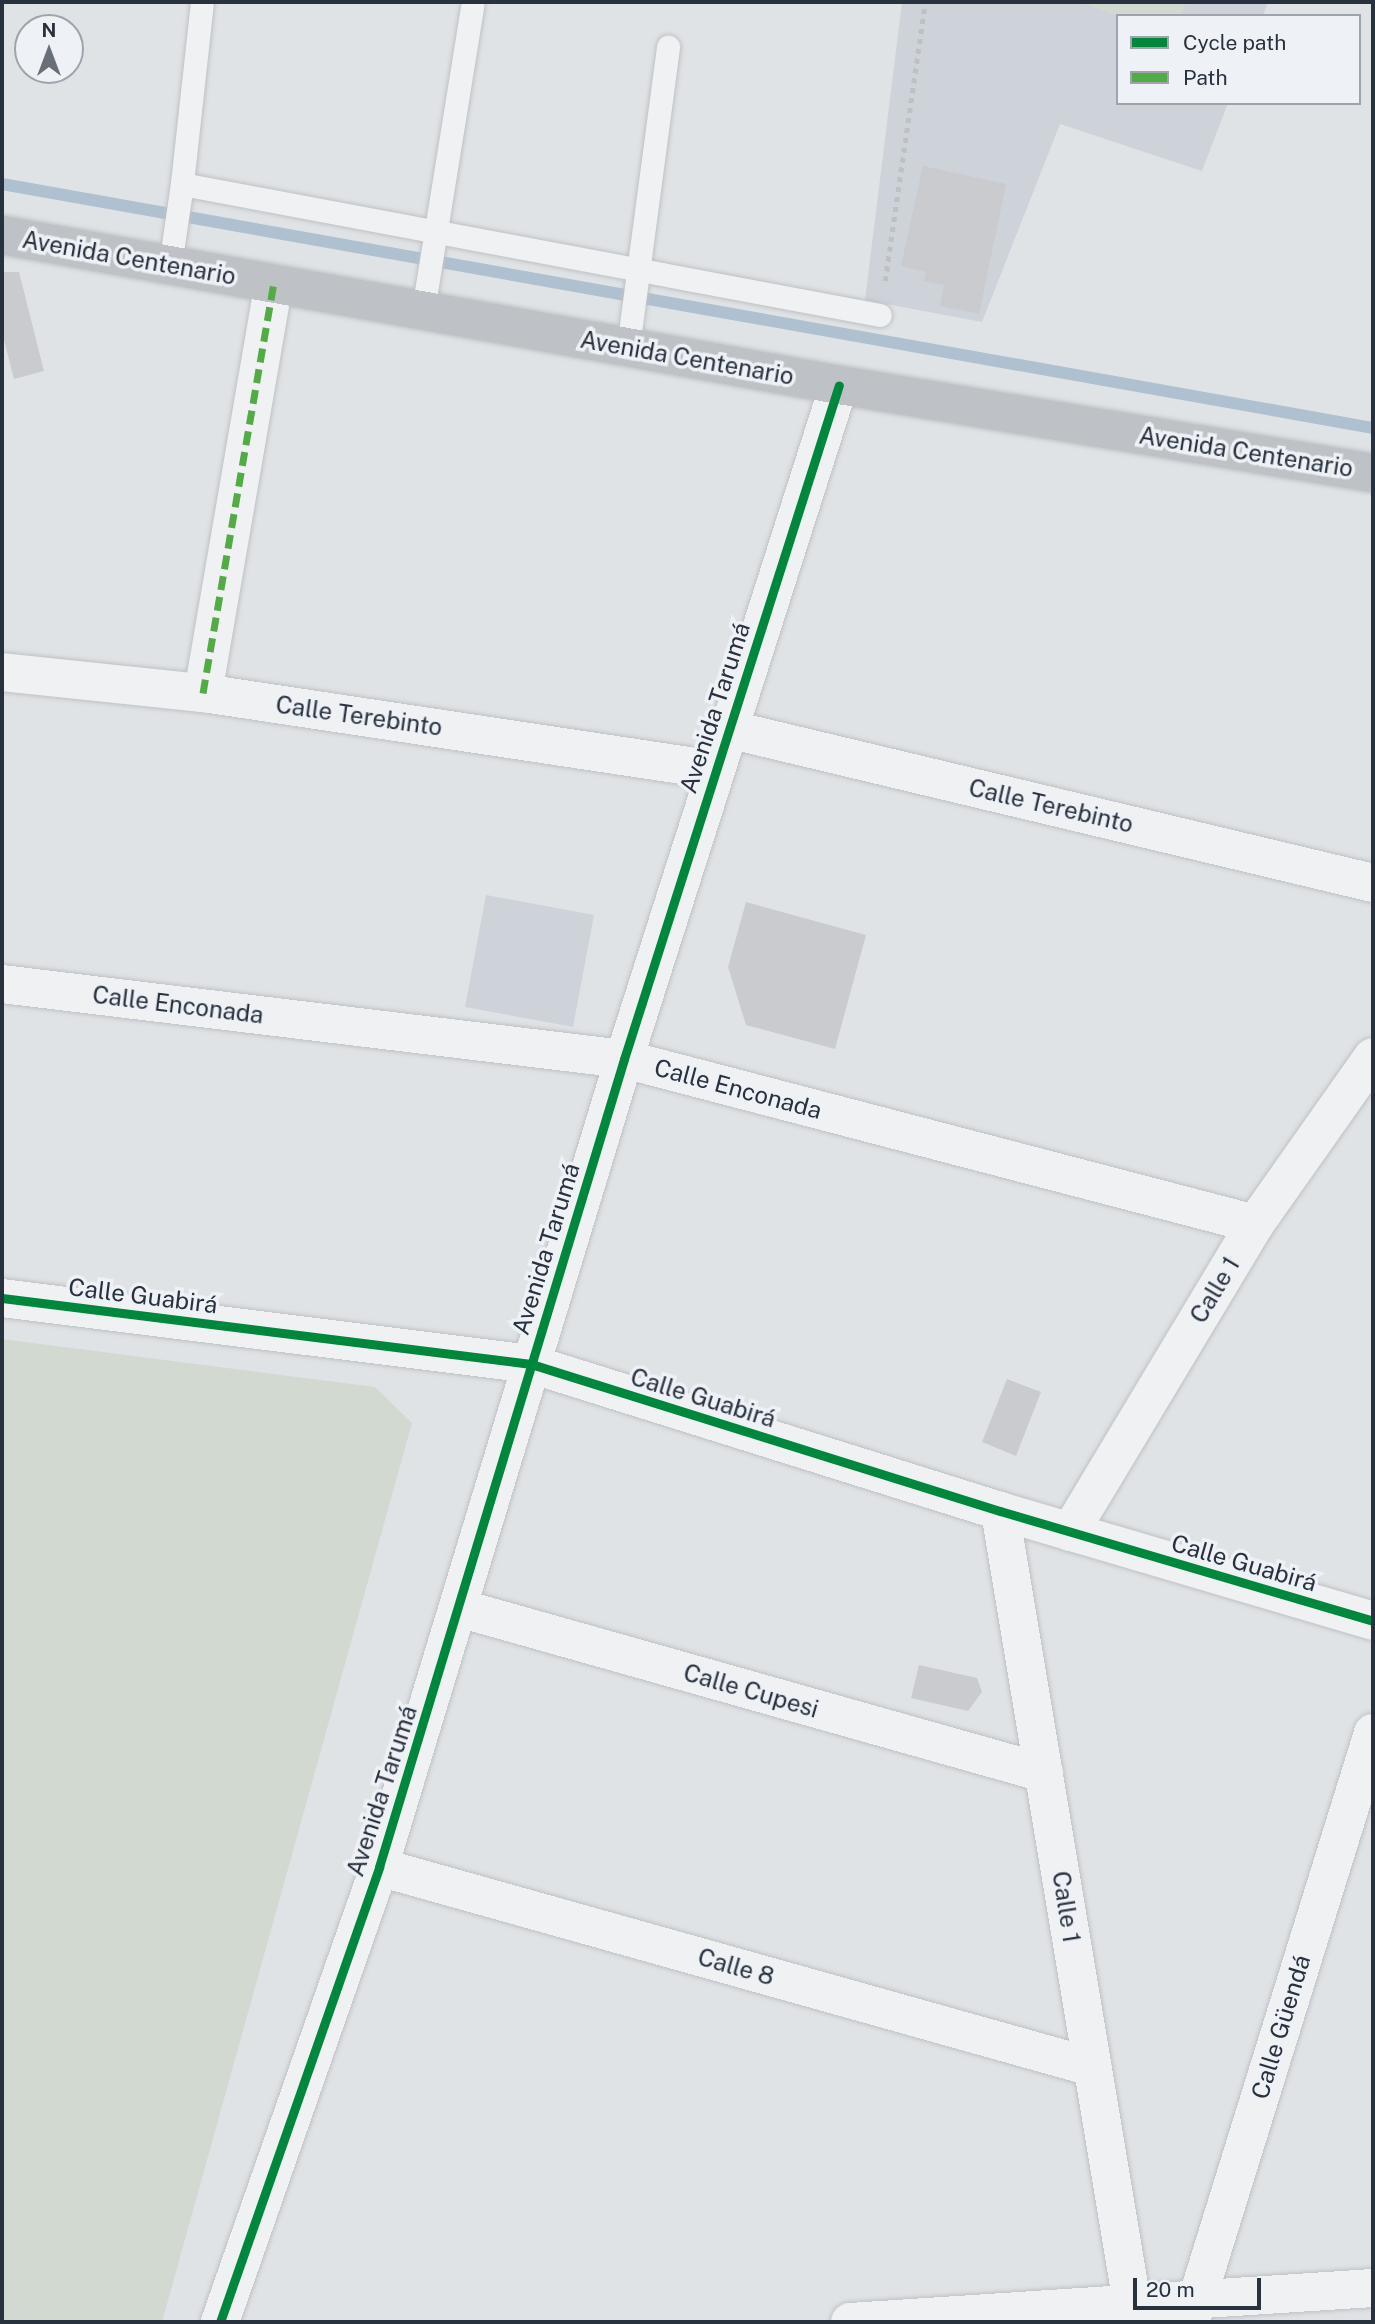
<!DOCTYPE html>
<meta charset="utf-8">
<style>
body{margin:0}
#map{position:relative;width:1375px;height:2324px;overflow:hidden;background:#e0e3e6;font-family:"Public Sans",sans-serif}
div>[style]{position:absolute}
.built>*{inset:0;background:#ced2d9}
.green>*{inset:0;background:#d1d9d1}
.stream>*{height:12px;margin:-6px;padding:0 6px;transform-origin:6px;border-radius:6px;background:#afc0d0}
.building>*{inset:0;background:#c9cbce}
.path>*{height:4.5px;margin-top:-2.25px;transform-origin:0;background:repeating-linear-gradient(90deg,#bec1c4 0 5px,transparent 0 10px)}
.roads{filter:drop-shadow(0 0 2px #bfc1c4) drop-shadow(0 0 2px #bfc1c4)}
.lane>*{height:23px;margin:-11.5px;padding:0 11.5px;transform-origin:11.5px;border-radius:11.5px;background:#f0f1f2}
.street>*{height:38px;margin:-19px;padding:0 19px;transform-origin:19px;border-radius:19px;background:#f0f1f2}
.secondary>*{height:38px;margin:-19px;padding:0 19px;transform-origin:19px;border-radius:19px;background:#bec1c5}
.quiet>*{height:7px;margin-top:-3.5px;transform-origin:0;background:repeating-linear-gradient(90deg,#53ab46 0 14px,transparent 0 21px)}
.cycleway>*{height:9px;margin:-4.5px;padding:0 4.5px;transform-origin:4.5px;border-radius:4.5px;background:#00873e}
span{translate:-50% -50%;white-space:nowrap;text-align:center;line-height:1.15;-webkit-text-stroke:7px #eef1f5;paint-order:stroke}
.street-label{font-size:24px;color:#28313e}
.frame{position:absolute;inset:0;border:4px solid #28313e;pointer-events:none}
.legend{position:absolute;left:1116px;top:14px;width:245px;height:91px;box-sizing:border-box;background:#eef1f5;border:2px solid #9fa4ac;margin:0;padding:9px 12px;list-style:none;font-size:21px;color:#28313e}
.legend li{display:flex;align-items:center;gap:14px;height:35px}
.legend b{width:35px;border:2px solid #9fa4ac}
.north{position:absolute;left:14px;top:14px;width:70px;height:70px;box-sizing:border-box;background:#eef1f5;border:2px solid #9fa4ac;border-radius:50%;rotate:0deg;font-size:19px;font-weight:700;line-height:28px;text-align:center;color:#28313e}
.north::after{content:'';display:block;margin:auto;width:24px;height:32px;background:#686f79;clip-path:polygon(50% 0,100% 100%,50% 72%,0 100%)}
.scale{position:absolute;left:1133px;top:2278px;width:128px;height:32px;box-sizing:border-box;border:4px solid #28313e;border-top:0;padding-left:9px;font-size:21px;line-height:24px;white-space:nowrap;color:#28313e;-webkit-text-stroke:5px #eef1f5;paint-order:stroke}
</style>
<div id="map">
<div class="built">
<i style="clip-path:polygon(902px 2px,1268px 2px,1263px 16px,1118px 16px,1118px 103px,1228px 103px,1202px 171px,1060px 124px,982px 322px,865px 300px)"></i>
<i style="clip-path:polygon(486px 895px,594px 915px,573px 1027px,465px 1007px)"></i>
</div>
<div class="green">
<i style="clip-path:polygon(1080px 2px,1186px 2px,1180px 16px,1118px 16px)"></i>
<i style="clip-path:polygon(2px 1339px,375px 1387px,412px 1423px,162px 2322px,2px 2322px)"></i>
</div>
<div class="stream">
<i style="left:2px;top:184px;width:1393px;rotate:10.09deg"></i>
</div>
<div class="building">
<i style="clip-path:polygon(923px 166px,1006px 184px,979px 314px,940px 306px,944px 285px,924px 281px,926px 272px,901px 266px)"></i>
<i style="clip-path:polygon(2px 272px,19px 272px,44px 371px,14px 379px,2px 332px)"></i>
<i style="clip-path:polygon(746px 902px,866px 935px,835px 1049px,746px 1025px,728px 967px)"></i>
<i style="clip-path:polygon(1007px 1379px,1041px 1392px,1016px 1456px,982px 1442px)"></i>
<i style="clip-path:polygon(919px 1665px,977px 1678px,982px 1692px,968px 1711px,911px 1698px)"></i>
</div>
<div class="path">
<i style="left:885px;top:281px;width:282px;rotate:-81.8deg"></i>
</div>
<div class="roads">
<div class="lane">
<i style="left:202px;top:2px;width:183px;rotate:96.3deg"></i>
<i style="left:182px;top:184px;width:710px;rotate:10.63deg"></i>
<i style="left:170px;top:265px;width:82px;rotate:-81.6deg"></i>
<i style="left:423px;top:310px;width:308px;rotate:-80.8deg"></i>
<i style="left:628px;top:347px;width:303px;rotate:-82.4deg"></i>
</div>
<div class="street">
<i style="left:2px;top:672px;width:202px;rotate:6deg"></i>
<i style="left:203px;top:693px;width:518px;rotate:8.55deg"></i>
<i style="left:203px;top:693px;width:415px;rotate:-80.2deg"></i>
<i style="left:728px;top:729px;width:663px;rotate:13.43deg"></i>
<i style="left:2px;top:984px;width:627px;rotate:6.88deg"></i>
<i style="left:624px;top:1059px;width:652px;rotate:14.65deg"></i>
<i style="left:2px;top:1298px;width:533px;rotate:7.11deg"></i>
<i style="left:531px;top:1364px;width:491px;rotate:17.4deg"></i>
<i style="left:1000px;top:1511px;width:389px;rotate:16.4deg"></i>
<i style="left:1000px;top:1511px;width:803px;rotate:80.54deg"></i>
<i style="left:1070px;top:1532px;width:359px;rotate:-59deg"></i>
<i style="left:1255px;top:1224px;width:204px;rotate:-54.8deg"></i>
<i style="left:459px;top:1608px;width:608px;rotate:15.75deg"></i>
<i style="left:379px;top:1867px;width:741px;rotate:15.67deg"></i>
<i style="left:220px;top:2322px;width:482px;rotate:-70.7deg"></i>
<i style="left:379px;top:1867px;width:844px;rotate:-73.13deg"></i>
<i style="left:624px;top:1059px;width:707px;rotate:-72.31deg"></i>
<i style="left:850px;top:2322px;width:524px;rotate:-3.72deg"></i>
<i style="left:1190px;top:2322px;width:617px;rotate:-72.74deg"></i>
</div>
<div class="secondary">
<i style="left:2px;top:235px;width:850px;rotate:10.16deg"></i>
<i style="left:839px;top:385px;width:541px;rotate:9.36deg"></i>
</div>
</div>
<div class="quiet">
<i style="left:203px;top:693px;width:415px;rotate:-80.2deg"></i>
</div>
<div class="cycleway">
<i style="left:2px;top:1298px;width:533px;rotate:7.11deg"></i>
<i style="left:531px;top:1364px;width:491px;rotate:17.4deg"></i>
<i style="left:1000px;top:1511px;width:389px;rotate:16.4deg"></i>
<i style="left:220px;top:2322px;width:482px;rotate:-70.7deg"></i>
<i style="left:379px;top:1867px;width:844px;rotate:-73.13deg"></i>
<i style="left:624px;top:1059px;width:707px;rotate:-72.31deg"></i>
</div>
<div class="street-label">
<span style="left:129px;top:258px;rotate:10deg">Avenida Centenario</span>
<span style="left:687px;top:358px;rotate:10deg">Avenida Centenario</span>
<span style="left:1246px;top:452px;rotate:9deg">Avenida Centenario</span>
<span style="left:715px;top:708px;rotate:-72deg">Avenida Tarumá</span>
<span style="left:359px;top:716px;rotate:8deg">Calle Terebinto</span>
<span style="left:1051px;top:806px;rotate:13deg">Calle Terebinto</span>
<span style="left:178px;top:1005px;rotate:7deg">Calle Enconada</span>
<span style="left:738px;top:1089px;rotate:15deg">Calle Enconada</span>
<span style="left:546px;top:1249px;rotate:-73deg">Avenida Tarumá</span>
<span style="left:1215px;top:1290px;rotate:-59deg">Calle 1</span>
<span style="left:143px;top:1296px;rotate:7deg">Calle Guabirá</span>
<span style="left:703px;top:1398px;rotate:17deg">Calle Guabirá</span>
<span style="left:1244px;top:1563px;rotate:16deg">Calle Guabirá</span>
<span style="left:751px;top:1691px;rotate:16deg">Calle Cupesi</span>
<span style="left:382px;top:1791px;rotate:-72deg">Avenida Tarumá</span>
<span style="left:1066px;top:1907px;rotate:81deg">Calle 1</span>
<span style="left:736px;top:1967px;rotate:16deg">Calle 8</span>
<span style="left:1281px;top:2027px;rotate:-73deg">Calle Güendá</span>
</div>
<div class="frame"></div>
<ul class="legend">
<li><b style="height:9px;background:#00873e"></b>Cycle path</li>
<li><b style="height:9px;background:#53ab46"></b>Path</li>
</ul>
<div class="north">N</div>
<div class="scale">20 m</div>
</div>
